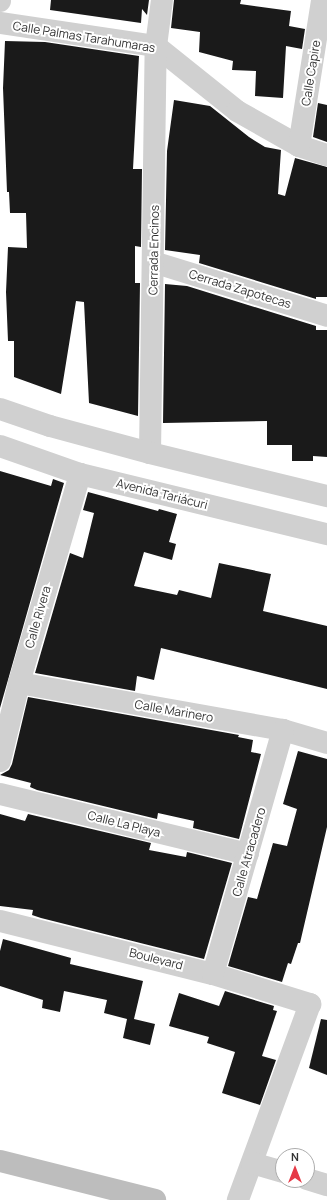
<!DOCTYPE html>
<meta charset="utf-8">
<style>
body{margin:0}
#map{position:relative;width:327px;height:1200px;overflow:hidden;background:#fff;font-family:Manrope,sans-serif}
div>[style]{position:absolute}
.building>*{inset:0;background:#1a1a1a}
.minor>*{height:22px;margin:-11px;padding:0 11px;transform-origin:11px;border-radius:11px;background:#d0d0d0}
.tertiary>*{height:22px;margin:-11px;padding:0 11px;transform-origin:11px;border-radius:11px;background:#d0d0d0}
.secondary>*{height:22px;margin:-11px;padding:0 11px;transform-origin:11px;border-radius:11px;background:#bdbdbd}
span{translate:-50% -50%;white-space:nowrap;text-align:center;line-height:1.15;-webkit-text-stroke:4px #fff;paint-order:stroke}
.street-label{font-size:12px;color:#333}
.north{position:absolute;left:275px;top:1148px;width:40px;height:40px;box-sizing:border-box;background:#fff;border:1px solid #adadad;border-radius:50%;rotate:0deg;font-size:11px;font-weight:700;line-height:16px;text-align:center;color:#333}
.north::after{content:'';display:block;margin:auto;width:14px;height:18px;background:#e63946;clip-path:polygon(50% 0,100% 100%,50% 72%,0 100%)}
</style>
<div id="map">
<div class="building">
<i style="clip-path:polygon(51px 0,149px 0,147px 15px,142px 9px,141px 23px,50px 10px)"></i>
<i style="clip-path:polygon(174px 0,241px 0,240px 4px,291px 11px,289px 26px,305px 29px,302px 49px,286px 46px,283px 98px,255px 96px,256px 71px,232px 70px,233px 61px,199px 52px,200px 32px,171px 28px)"></i>
<i style="clip-path:polygon(5px 41px,45px 42px,139px 56px,133px 169px,142px 169px,141px 247px,135px 246px,135px 283px,140px 283px,138px 416px,89px 403px,84px 302px,76px 301px,61px 394px,14px 377px,14px 341px,8px 341px,6px 292px,8px 247px,27px 248px,26px 213px,10px 213px,9px 192px,7px 192px,3px 88px)"></i>
<i style="clip-path:polygon(174px 100px,210px 106px,249px 137px,265px 147px,281px 150px,278px 194px,285px 196px,295px 158px,327px 167px,327px 297px,316px 297px,316px 299px,199px 263px,200px 255px,165px 250px,167px 151px)"></i>
<i style="clip-path:polygon(318px 103px,327px 105px,327px 142px,313px 137px)"></i>
<i style="clip-path:polygon(165px 284px,187px 286px,316px 326px,316px 330px,327px 330px,327px 457px,313px 456px,313px 461px,292px 461px,292px 445px,267px 445px,267px 421px,163px 423px)"></i>
<i style="clip-path:polygon(0 471px,51px 486px,53px 479px,64px 483px,0 708px)"></i>
<i style="clip-path:polygon(88px 492px,158px 511px,159px 509px,177px 514px,169px 542px,176px 544px,172px 560px,144px 552px,134px 586px,177px 595px,179px 590px,211px 598px,219px 563px,271px 574px,263px 611px,327px 626px,327px 689px,161px 648px,154px 680px,137px 676px,135px 691px,35px 673px,70px 553px,83px 558px,94px 513px,83px 510px)"></i>
<i style="clip-path:polygon(28px 697px,239px 735px,238px 737px,253px 740px,251px 752px,261px 754px,239px 839px,193px 828px,194px 821px,158px 813px,157px 819px,37px 790px,30px 787px,31px 783px,0 775px,9px 770px,12px 764px)"></i>
<i style="clip-path:polygon(298px 751px,327px 759px,327px 827px,300px 943px,298px 943px,291px 964px,288px 963px,282px 982px,228px 966px,248px 897px,257px 899px,273px 843px,287px 846px,297px 809px,283px 804px)"></i>
<i style="clip-path:polygon(0 814px,25px 821px,28px 814px,151px 843px,149px 850px,186px 857px,187px 852px,232px 863px,204px 959px,41px 918px,32px 915px,33px 910px,0 906px)"></i>
<i style="clip-path:polygon(3px 939px,71px 958px,70px 964px,143px 981px,134px 1019px,155px 1024px,150px 1045px,123px 1038px,127px 1019px,104px 1013px,107px 1000px,64px 991px,60px 1012px,42px 1008px,43px 1000px,0 986px,0 951px)"></i>
<i style="clip-path:polygon(225px 991px,274px 1006px,273px 1010px,277px 1011px,262px 1056px,276px 1060px,260px 1105px,222px 1093px,235px 1052px,207px 1043px,209px 1037px,169px 1026px,179px 993px,219px 1006px)"></i>
<i style="clip-path:polygon(321px 1019px,327px 1020px,327px 1075px,309px 1068px)"></i>
</div>
<div class="minor">
<i style="left:0;top:1px;width:1px;rotate:-90deg"></i>
<i style="left:0;top:23px;width:158px;rotate:8.4deg"></i>
<i style="left:156px;top:46px;width:104px;rotate:38.7deg"></i>
<i style="left:237px;top:111px;width:71px;rotate:29.4deg"></i>
<i style="left:299px;top:146px;width:29px;rotate:18deg"></i>
<i style="left:299px;top:146px;width:148px;rotate:-81deg"></i>
<i style="left:153px;top:262px;width:182px;rotate:17.2deg"></i>
<i style="left:150px;top:453px;width:407px;rotate:-89.2deg"></i>
<i style="left:156px;top:46px;width:46px;rotate:-82.6deg"></i>
<i style="left:19px;top:683px;width:268px;rotate:10.1deg"></i>
<i style="left:283px;top:730px;width:46px;rotate:16.5deg"></i>
<i style="left:0;top:761px;width:80px;rotate:-76.3deg"></i>
<i style="left:19px;top:683px;width:218px;rotate:-73.7deg"></i>
<i style="left:0;top:794px;width:255px;rotate:13.6deg"></i>
<i style="left:0;top:921px;width:219px;rotate:14deg"></i>
<i style="left:213px;top:974px;width:102px;rotate:17.2deg"></i>
<i style="left:310px;top:1004px;width:209px;rotate:110.2deg"></i>
<i style="left:213px;top:974px;width:254px;rotate:-74deg"></i>
<i style="left:252px;top:1163px;width:32px;rotate:16deg"></i>
<i style="left:307px;top:1179px;width:21px;rotate:17deg"></i>
</div>
<div class="tertiary">
<i style="left:0;top:409px;width:53px;rotate:18.8deg"></i>
<i style="left:50px;top:426px;width:104px;rotate:15.1deg"></i>
<i style="left:150px;top:453px;width:182px;rotate:13.7deg"></i>
<i style="left:0;top:446px;width:85px;rotate:19.3deg"></i>
<i style="left:80px;top:474px;width:254px;rotate:13.7deg"></i>
</div>
<div class="secondary">
<i style="left:0;top:1161px;width:160px;rotate:14.1deg"></i>
</div>
<div class="street-label">
<span style="left:84px;top:37px;rotate:9deg">Calle Palmas Tarahumaras</span>
<span style="left:311px;top:73px;rotate:-81deg">Calle Capire</span>
<span style="left:154px;top:250px;rotate:-89deg">Cerrada Encinos</span>
<span style="left:240px;top:289px;rotate:17deg">Cerrada Zapotecas</span>
<span style="left:162px;top:494px;rotate:14deg">Avenida Tariácuri</span>
<span style="left:38px;top:617px;rotate:-74deg">Calle Rivera</span>
<span style="left:174px;top:711px;rotate:10deg">Calle Marinero</span>
<span style="left:124px;top:824px;rotate:14deg">Calle La Playa</span>
<span style="left:249px;top:852px;rotate:-74deg">Calle Atracadero</span>
<span style="left:156px;top:959px;rotate:14deg">Boulevard</span>
</div>
<div class="north">N</div>
</div>
